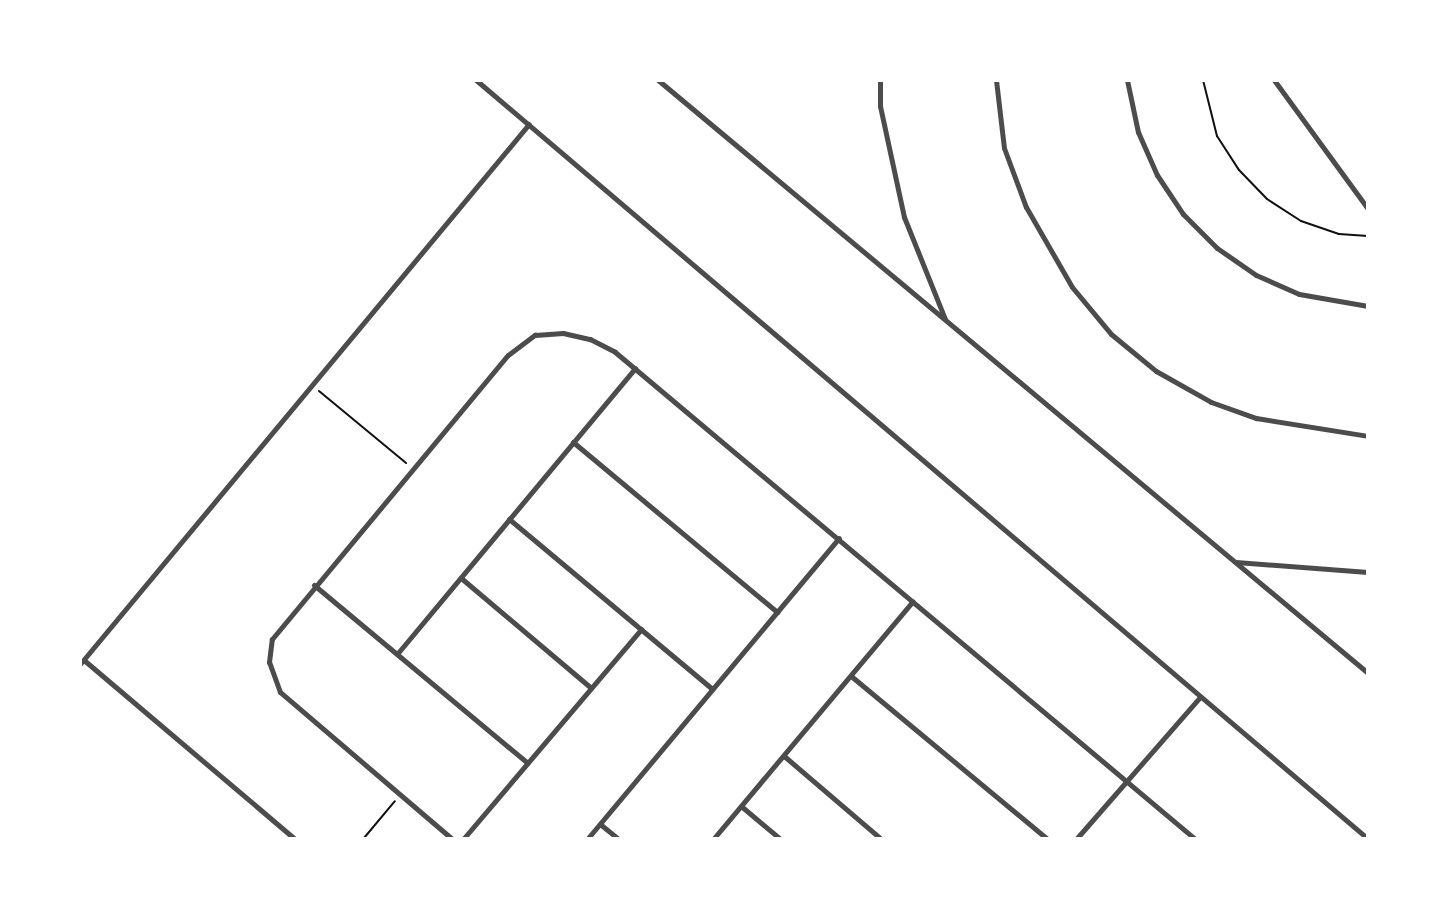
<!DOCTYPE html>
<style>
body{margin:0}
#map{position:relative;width:1448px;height:919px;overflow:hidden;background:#fff;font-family:Poppins,sans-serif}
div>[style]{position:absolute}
.path>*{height:2px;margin:-1px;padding:0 1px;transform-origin:1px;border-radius:1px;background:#111}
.minor>*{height:5px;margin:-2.5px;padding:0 2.5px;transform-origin:2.5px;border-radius:2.5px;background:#4c4c4c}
span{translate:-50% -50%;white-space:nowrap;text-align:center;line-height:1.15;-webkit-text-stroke:5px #fff;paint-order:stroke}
.frame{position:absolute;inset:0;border:82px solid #fff;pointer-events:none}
</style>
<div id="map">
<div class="path">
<i style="left:1203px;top:80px;width:58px;rotate:76deg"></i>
<i style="left:1217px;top:136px;width:40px;rotate:57.1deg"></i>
<i style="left:1239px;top:170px;width:40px;rotate:46deg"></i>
<i style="left:1267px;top:199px;width:40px;rotate:32.9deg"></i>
<i style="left:1301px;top:221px;width:40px;rotate:18.9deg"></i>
<i style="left:1339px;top:234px;width:29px;rotate:4deg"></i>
<i style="left:319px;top:391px;width:113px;rotate:39.6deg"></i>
<i style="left:364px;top:838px;width:48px;rotate:-50deg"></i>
</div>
<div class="minor">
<i style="left:476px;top:80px;width:1170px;rotate:40.39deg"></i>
<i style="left:658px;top:80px;width:925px;rotate:39.87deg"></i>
<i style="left:880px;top:80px;width:26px;rotate:90deg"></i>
<i style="left:880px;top:106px;width:114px;rotate:77.8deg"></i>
<i style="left:904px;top:217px;width:110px;rotate:68.1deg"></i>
<i style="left:996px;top:80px;width:68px;rotate:83.3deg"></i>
<i style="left:1004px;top:148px;width:63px;rotate:69.6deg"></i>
<i style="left:1026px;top:207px;width:92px;rotate:60.1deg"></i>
<i style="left:1072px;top:287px;width:61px;rotate:50.3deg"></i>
<i style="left:1111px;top:334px;width:58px;rotate:39.4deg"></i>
<i style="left:1156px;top:371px;width:63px;rotate:29.4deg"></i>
<i style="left:1211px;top:402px;width:48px;rotate:19.6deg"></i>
<i style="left:1256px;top:418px;width:113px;rotate:9.1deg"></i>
<i style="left:1127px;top:80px;width:53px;rotate:78.1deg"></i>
<i style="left:1138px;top:132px;width:47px;rotate:66.2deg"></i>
<i style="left:1157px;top:175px;width:47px;rotate:56.3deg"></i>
<i style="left:1183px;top:214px;width:48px;rotate:45deg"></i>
<i style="left:1217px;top:248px;width:47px;rotate:34.7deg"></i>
<i style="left:1256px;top:275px;width:47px;rotate:23.8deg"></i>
<i style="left:1299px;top:294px;width:70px;rotate:9.9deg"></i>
<i style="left:1274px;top:80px;width:160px;rotate:53.9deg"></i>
<i style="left:573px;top:442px;width:266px;rotate:39.8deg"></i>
<i style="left:509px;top:519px;width:265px;rotate:39.9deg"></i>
<i style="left:1236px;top:562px;width:132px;rotate:4.3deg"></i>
<i style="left:461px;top:578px;width:170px;rotate:40.2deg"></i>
<i style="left:314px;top:585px;width:278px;rotate:39.8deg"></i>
<i style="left:397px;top:654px;width:372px;rotate:-50.2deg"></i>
<i style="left:85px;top:661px;width:274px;rotate:40.3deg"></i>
<i style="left:80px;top:664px;width:702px;rotate:-50.26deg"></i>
<i style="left:851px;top:676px;width:254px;rotate:39.7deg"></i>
<i style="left:784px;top:756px;width:126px;rotate:40.5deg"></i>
<i style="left:741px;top:806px;width:50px;rotate:40.1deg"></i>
<i style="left:600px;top:824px;width:22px;rotate:39deg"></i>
<i style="left:451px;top:838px;width:225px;rotate:-139.5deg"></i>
<i style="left:280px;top:692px;width:32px;rotate:-110deg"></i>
<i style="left:269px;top:662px;width:23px;rotate:-83deg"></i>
<i style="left:272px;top:639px;width:369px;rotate:-50.3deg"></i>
<i style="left:508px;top:355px;width:34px;rotate:-37deg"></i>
<i style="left:535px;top:335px;width:28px;rotate:-4deg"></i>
<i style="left:563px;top:333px;width:28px;rotate:13deg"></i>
<i style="left:590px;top:339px;width:28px;rotate:27deg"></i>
<i style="left:615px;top:352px;width:756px;rotate:40.01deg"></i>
<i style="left:464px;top:838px;width:274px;rotate:-49.7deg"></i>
<i style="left:588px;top:838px;width:391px;rotate:-50.1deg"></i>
<i style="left:714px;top:838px;width:309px;rotate:-50deg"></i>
<i style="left:1077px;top:838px;width:186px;rotate:-48.9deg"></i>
</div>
<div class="frame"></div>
</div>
